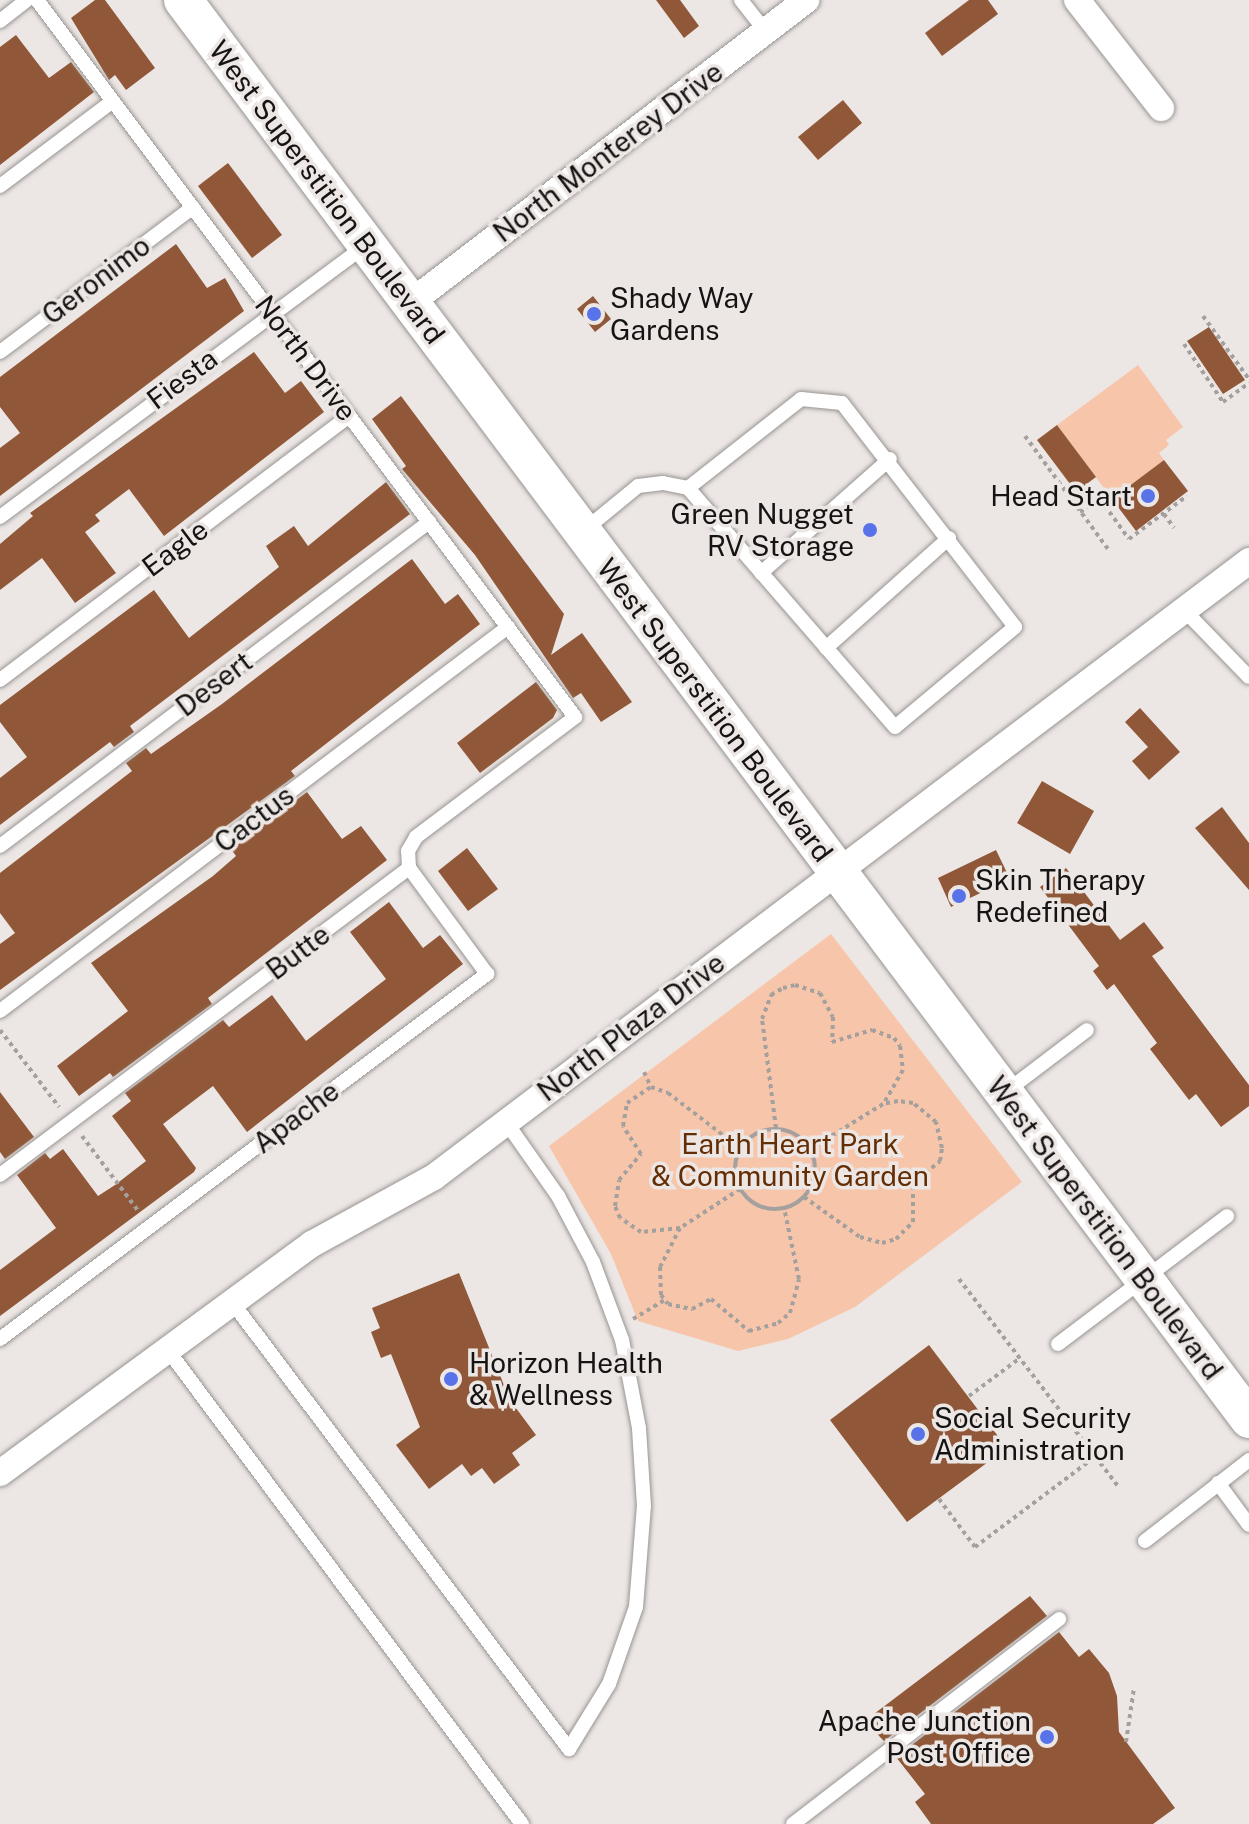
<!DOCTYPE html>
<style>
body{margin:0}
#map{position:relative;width:1249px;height:1824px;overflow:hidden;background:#ece7e5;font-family:"Public Sans",sans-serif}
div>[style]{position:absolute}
.green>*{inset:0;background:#f7c5aa}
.building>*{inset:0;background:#905838}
.path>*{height:4px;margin-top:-2px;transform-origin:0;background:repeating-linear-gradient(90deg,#a4a09e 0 4px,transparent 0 8px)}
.path>.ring{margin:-2px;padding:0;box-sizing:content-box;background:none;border:4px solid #a4a09e;border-radius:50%}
.roads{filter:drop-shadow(0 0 2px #989491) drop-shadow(0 0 2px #989491)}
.lane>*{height:14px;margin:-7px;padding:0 7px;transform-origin:7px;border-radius:7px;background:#fff}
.street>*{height:26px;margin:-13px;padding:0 13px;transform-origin:13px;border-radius:13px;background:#fff}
.secondary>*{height:38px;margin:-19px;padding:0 19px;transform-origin:19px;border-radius:19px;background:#fff}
.dots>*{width:22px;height:22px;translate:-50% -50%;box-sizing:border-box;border:4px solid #ece7e5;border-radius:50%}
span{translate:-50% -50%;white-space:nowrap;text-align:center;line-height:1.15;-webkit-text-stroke:7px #ece7e5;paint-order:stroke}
.street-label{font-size:28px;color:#161413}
.poi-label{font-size:28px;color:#161413}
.left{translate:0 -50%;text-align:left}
.right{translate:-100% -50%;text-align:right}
.park-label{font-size:28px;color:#652d04}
</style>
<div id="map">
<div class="green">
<i style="clip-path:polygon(1138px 365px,1183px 427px,1166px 440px,1169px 445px,1159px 453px,1164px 460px,1112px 499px,1057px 425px)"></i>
<i style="clip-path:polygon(831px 934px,1022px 1182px,855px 1307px,788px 1339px,738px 1351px,638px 1321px,611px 1254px,549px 1146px)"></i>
</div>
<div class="building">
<i style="clip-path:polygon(95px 0,105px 0,155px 68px,126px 90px,115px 75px,109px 80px,71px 18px)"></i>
<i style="clip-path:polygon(656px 0,680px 0,699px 26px,684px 38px)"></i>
<i style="clip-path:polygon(969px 0,988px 0,998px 14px,942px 56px,925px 33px)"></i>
<i style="clip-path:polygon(16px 35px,49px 78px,71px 62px,94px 92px,0 165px,0 47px)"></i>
<i style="clip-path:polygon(843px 100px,862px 123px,818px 160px,798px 137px)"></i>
<i style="clip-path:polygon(228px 163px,282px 235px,252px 258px,198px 186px)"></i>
<i style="clip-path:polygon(176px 244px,207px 288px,225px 278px,244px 311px,0 496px,0 448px,20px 433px,0 407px,0 377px)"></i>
<i style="clip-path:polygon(593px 296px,611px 319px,595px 332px,577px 309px)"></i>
<i style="clip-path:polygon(1209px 327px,1245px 380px,1223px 394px,1187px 341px)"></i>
<i style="clip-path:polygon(254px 352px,285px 393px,301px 381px,324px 412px,164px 536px,129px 489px,95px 515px,100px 521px,85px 532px,116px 573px,75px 603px,42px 558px,0 590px,0 544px,33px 516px,30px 513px)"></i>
<i style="clip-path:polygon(401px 396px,564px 614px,551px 655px,582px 633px,632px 702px,601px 722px,581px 693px,573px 698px,475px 555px,402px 469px,406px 466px,372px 419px)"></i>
<i style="clip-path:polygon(1057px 425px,1096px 477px,1076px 492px,1037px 440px)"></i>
<i style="clip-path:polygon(1164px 460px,1188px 491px,1136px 531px,1112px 499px)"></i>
<i style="clip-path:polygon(386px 482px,410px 514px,130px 726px,134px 732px,114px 747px,110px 742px,0 825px,0 778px,27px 757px,0 722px,0 705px,154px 590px,189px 638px,279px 567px,266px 546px,294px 526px,308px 546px)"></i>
<i style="clip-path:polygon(412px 559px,445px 604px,458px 594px,480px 624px,291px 771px,295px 776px,0 990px,0 944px,15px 933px,0 913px,0 873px,132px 771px,126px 763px,146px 748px,151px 754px,222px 704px)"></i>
<i style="clip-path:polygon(536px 682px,557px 710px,553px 718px,480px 773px,457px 743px)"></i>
<i style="clip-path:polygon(1140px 708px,1180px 752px,1149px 780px,1132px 761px,1148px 747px,1125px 722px)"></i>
<i style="clip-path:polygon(1042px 781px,1094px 811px,1070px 854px,1017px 823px)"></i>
<i style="clip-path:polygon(307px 792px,342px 839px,361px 826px,387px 860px,208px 998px,212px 1004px,113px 1077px,110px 1073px,79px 1096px,57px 1066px,128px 1011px,91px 963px,213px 876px,236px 856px,231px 849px)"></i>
<i style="clip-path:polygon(1222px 807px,1249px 843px,1249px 890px,1195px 828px)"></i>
<i style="clip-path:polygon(467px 848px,498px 889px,468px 911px,438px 871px)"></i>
<i style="clip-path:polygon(996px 850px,1010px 879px,951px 907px,938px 878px)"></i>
<i style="clip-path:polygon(1066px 868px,1120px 940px,1144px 922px,1164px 948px,1152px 956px,1249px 1085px,1249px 1106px,1221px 1127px,1196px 1094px,1189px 1100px,1150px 1049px,1157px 1043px,1114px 984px,1107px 990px,1093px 971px,1099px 966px,1040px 887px)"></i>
<i style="clip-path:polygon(389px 902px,423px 948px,440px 935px,463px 964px,247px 1132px,213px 1086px,163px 1124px,196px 1168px,194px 1172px,0 1316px,0 1270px,56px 1228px,17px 1175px,45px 1153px,50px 1159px,63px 1149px,98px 1196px,115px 1185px,146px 1161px,112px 1116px,131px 1101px,125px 1093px,223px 1020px,229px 1027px,272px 995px,306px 1041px,386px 979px,350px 932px)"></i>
<i style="clip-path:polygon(0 1092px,34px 1137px,5px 1159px,0 1152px)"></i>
<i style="clip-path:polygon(459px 1273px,510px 1400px,536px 1435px,512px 1453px,520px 1465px,494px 1484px,482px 1468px,471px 1476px,462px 1464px,429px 1489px,396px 1445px,420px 1427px,391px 1354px,381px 1358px,371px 1332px,380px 1328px,372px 1308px)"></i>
<i style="clip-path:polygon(929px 1345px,1007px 1448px,907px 1522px,830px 1420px)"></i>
<i style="clip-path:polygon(1030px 1596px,1047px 1616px,884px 1741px,880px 1737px,866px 1720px)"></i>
<i style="clip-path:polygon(1059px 1632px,1079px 1657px,1089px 1649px,1109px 1673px,1117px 1696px,1119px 1732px,1175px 1808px,1153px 1824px,931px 1824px,915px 1802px,925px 1794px,896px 1757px)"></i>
</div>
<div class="path">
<i style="left:1203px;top:316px;width:78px;rotate:53.9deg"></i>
<i style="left:1184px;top:344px;width:70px;rotate:56.1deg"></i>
<i style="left:1223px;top:402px;width:32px;rotate:-36deg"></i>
<i style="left:1025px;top:436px;width:140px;rotate:53.7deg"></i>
<i style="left:1080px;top:512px;width:24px;rotate:-33deg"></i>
<i style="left:1100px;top:499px;width:49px;rotate:54.1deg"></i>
<i style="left:1129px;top:539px;width:72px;rotate:-36.6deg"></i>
<i style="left:1164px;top:514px;width:17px;rotate:54deg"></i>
<i style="left:0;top:1030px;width:97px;rotate:52.5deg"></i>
<i style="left:644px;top:1072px;width:17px;rotate:65deg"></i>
<i style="left:776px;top:1128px;width:110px;rotate:-97.3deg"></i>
<i style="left:762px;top:1019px;width:26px;rotate:-69deg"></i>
<i style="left:771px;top:995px;width:14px;rotate:-30deg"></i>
<i style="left:783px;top:988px;width:12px;rotate:-14deg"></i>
<i style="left:795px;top:985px;width:26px;rotate:18deg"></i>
<i style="left:820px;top:993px;width:27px;rotate:62deg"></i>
<i style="left:833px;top:1017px;width:25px;rotate:92deg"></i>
<i style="left:832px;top:1042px;width:42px;rotate:-16.7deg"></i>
<i style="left:872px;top:1030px;width:23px;rotate:20deg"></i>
<i style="left:894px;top:1038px;width:10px;rotate:53deg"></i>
<i style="left:900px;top:1046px;width:24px;rotate:83deg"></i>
<i style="left:903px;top:1070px;width:38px;rotate:120deg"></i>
<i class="ring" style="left:735px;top:1129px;width:76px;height:76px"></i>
<i style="left:82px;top:1136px;width:95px;rotate:53.1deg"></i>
<i style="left:740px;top:1189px;width:72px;rotate:147deg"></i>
<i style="left:680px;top:1228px;width:44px;rotate:117.1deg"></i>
<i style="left:660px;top:1267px;width:28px;rotate:88deg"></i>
<i style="left:661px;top:1295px;width:11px;rotate:52deg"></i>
<i style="left:668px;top:1304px;width:25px;rotate:12deg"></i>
<i style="left:692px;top:1309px;width:21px;rotate:-28deg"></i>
<i style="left:711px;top:1299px;width:50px;rotate:40.1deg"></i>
<i style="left:749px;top:1331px;width:30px;rotate:-15deg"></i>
<i style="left:778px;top:1323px;width:16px;rotate:-40deg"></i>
<i style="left:790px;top:1313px;width:35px;rotate:-75deg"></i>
<i style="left:799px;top:1279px;width:73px;rotate:-101.9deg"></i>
<i style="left:804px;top:1197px;width:69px;rotate:35.5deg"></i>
<i style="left:860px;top:1237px;width:23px;rotate:15deg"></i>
<i style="left:882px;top:1243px;width:15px;rotate:-16deg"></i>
<i style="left:896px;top:1239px;width:24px;rotate:-45deg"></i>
<i style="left:913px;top:1222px;width:39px;rotate:-90deg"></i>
<i style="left:913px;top:1183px;width:35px;rotate:-39deg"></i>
<i style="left:940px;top:1161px;width:13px;rotate:-81deg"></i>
<i style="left:942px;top:1148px;width:27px;rotate:-103deg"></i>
<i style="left:936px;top:1122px;width:30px;rotate:-140deg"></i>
<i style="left:913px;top:1103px;width:15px;rotate:-172deg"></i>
<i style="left:898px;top:1101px;width:15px;rotate:169deg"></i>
<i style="left:883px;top:1104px;width:86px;rotate:148.3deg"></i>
<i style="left:680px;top:1228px;width:39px;rotate:174deg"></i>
<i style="left:641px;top:1232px;width:25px;rotate:-146deg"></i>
<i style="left:620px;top:1218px;width:13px;rotate:-113deg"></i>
<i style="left:615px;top:1206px;width:26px;rotate:-81deg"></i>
<i style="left:619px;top:1180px;width:34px;rotate:-50deg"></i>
<i style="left:641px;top:1154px;width:33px;rotate:-123deg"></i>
<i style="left:623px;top:1126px;width:23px;rotate:-80deg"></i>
<i style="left:627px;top:1103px;width:29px;rotate:-34deg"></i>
<i style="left:651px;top:1087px;width:18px;rotate:19deg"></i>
<i style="left:668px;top:1093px;width:91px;rotate:37.4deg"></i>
<i style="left:959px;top:1279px;width:261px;rotate:52.5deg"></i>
<i style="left:633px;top:1319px;width:37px;rotate:-31deg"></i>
<i style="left:969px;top:1396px;width:64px;rotate:-36.7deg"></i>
<i style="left:939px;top:1499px;width:60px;rotate:53.1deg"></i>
<i style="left:975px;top:1547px;width:150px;rotate:-36.9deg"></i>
<i style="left:1126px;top:1742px;width:55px;rotate:-81.6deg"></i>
</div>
<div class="roads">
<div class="lane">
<i style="left:741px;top:0;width:39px;rotate:52deg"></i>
<i style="left:0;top:21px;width:34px;rotate:-38deg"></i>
<i style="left:0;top:186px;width:141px;rotate:-37deg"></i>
<i style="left:0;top:352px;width:241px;rotate:-36.9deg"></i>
<i style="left:0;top:517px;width:456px;rotate:-36.6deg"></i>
<i style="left:582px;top:532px;width:72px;rotate:-39.4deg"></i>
<i style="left:638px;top:486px;width:25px;rotate:-7deg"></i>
<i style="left:663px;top:483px;width:25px;rotate:11deg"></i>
<i style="left:688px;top:488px;width:144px;rotate:-38.2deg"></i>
<i style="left:801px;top:399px;width:41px;rotate:5.6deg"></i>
<i style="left:842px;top:403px;width:283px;rotate:52.3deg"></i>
<i style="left:1015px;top:627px;width:156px;rotate:140.2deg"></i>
<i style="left:895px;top:727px;width:316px;rotate:-130.9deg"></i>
<i style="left:761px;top:573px;width:172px;rotate:-41.5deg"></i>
<i style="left:1184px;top:610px;width:93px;rotate:45.9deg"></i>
<i style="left:826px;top:648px;width:165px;rotate:-41.8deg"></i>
<i style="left:0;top:680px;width:438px;rotate:-37.1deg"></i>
<i style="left:0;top:846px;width:538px;rotate:-37.06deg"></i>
<i style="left:0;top:1011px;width:637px;rotate:-37.09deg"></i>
<i style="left:1004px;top:1093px;width:104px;rotate:-37.2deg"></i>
<i style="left:0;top:1175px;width:511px;rotate:-36.89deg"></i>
<i style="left:409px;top:868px;width:17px;rotate:-93deg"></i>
<i style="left:408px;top:851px;width:16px;rotate:-60deg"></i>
<i style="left:416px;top:837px;width:199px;rotate:-37deg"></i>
<i style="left:575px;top:717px;width:896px;rotate:-126.88deg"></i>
<i style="left:232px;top:1302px;width:560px;rotate:52.99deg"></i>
<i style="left:569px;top:1749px;width:76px;rotate:-58.4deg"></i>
<i style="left:609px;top:1684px;width:82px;rotate:-70.7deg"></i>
<i style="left:636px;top:1607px;width:101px;rotate:-85.5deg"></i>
<i style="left:644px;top:1506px;width:78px;rotate:-93.7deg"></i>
<i style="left:639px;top:1428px;width:90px;rotate:-100.9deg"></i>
<i style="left:622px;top:1340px;width:83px;rotate:-110.4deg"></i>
<i style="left:593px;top:1262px;width:75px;rotate:-117.9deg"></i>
<i style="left:558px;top:1196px;width:90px;rotate:-125.1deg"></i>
<i style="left:0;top:1339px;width:609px;rotate:-36.85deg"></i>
<i style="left:487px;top:974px;width:132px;rotate:-126.3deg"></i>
<i style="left:1058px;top:1344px;width:212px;rotate:-37.1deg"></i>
<i style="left:167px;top:1349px;width:593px;rotate:53.23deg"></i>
<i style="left:1218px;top:1483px;width:52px;rotate:53.6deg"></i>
<i style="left:1145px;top:1541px;width:132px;rotate:-37.9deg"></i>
<i style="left:793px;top:1824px;width:336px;rotate:-37.6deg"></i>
</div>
<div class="street">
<i style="left:1077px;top:0;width:137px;rotate:52.1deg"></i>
<i style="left:410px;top:303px;width:499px;rotate:-37.4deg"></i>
<i style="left:0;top:1473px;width:387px;rotate:-36.3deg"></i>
<i style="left:312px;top:1244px;width:139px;rotate:-28.8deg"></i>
<i style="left:434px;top:1177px;width:1022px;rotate:-37.08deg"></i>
</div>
<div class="secondary">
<i style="left:183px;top:0;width:1775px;rotate:53.08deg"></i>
</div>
</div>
<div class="dots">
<i style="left:594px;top:314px;background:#5873e9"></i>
<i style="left:1148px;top:496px;background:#5873e9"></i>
<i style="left:870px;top:530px;background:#5873e9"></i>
<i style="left:959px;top:896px;background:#5873e9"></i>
<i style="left:451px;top:1379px;background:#5873e9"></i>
<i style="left:918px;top:1434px;background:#5873e9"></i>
<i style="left:1047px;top:1737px;background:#5873e9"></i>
</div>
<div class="street-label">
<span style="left:608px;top:152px;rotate:-37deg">North Monterey Drive</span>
<span style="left:327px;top:192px;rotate:53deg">West Superstition Boulevard</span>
<span style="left:96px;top:280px;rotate:-37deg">Geronimo</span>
<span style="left:306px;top:358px;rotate:53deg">North Drive</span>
<span style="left:182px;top:379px;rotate:-37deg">Fiesta</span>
<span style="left:175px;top:548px;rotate:-37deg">Eagle</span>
<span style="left:214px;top:684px;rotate:-37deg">Desert</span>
<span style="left:715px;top:710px;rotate:53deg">West Superstition Boulevard</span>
<span style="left:254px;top:819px;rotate:-37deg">Cactus</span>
<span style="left:298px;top:952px;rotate:-37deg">Butte</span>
<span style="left:631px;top:1027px;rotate:-37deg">North Plaza Drive</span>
<span style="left:296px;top:1117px;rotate:-37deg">Apache</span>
<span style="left:1105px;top:1228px;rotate:53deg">West Superstition Boulevard</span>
</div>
<div class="poi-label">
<span class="left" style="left:610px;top:314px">Shady Way<br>Gardens</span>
<span class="right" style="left:1132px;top:496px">Head Start</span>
<span class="right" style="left:854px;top:530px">Green Nugget<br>RV Storage</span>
<span class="left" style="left:975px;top:896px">Skin Therapy<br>Redefined</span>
<span class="left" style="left:469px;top:1379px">Horizon Health<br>&amp; Wellness</span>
<span class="left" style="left:934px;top:1434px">Social Security<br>Administration</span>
<span class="right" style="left:1031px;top:1737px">Apache Junction<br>Post Office</span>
</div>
<div class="park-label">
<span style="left:790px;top:1160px">Earth Heart Park<br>&amp; Community Garden</span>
</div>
</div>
